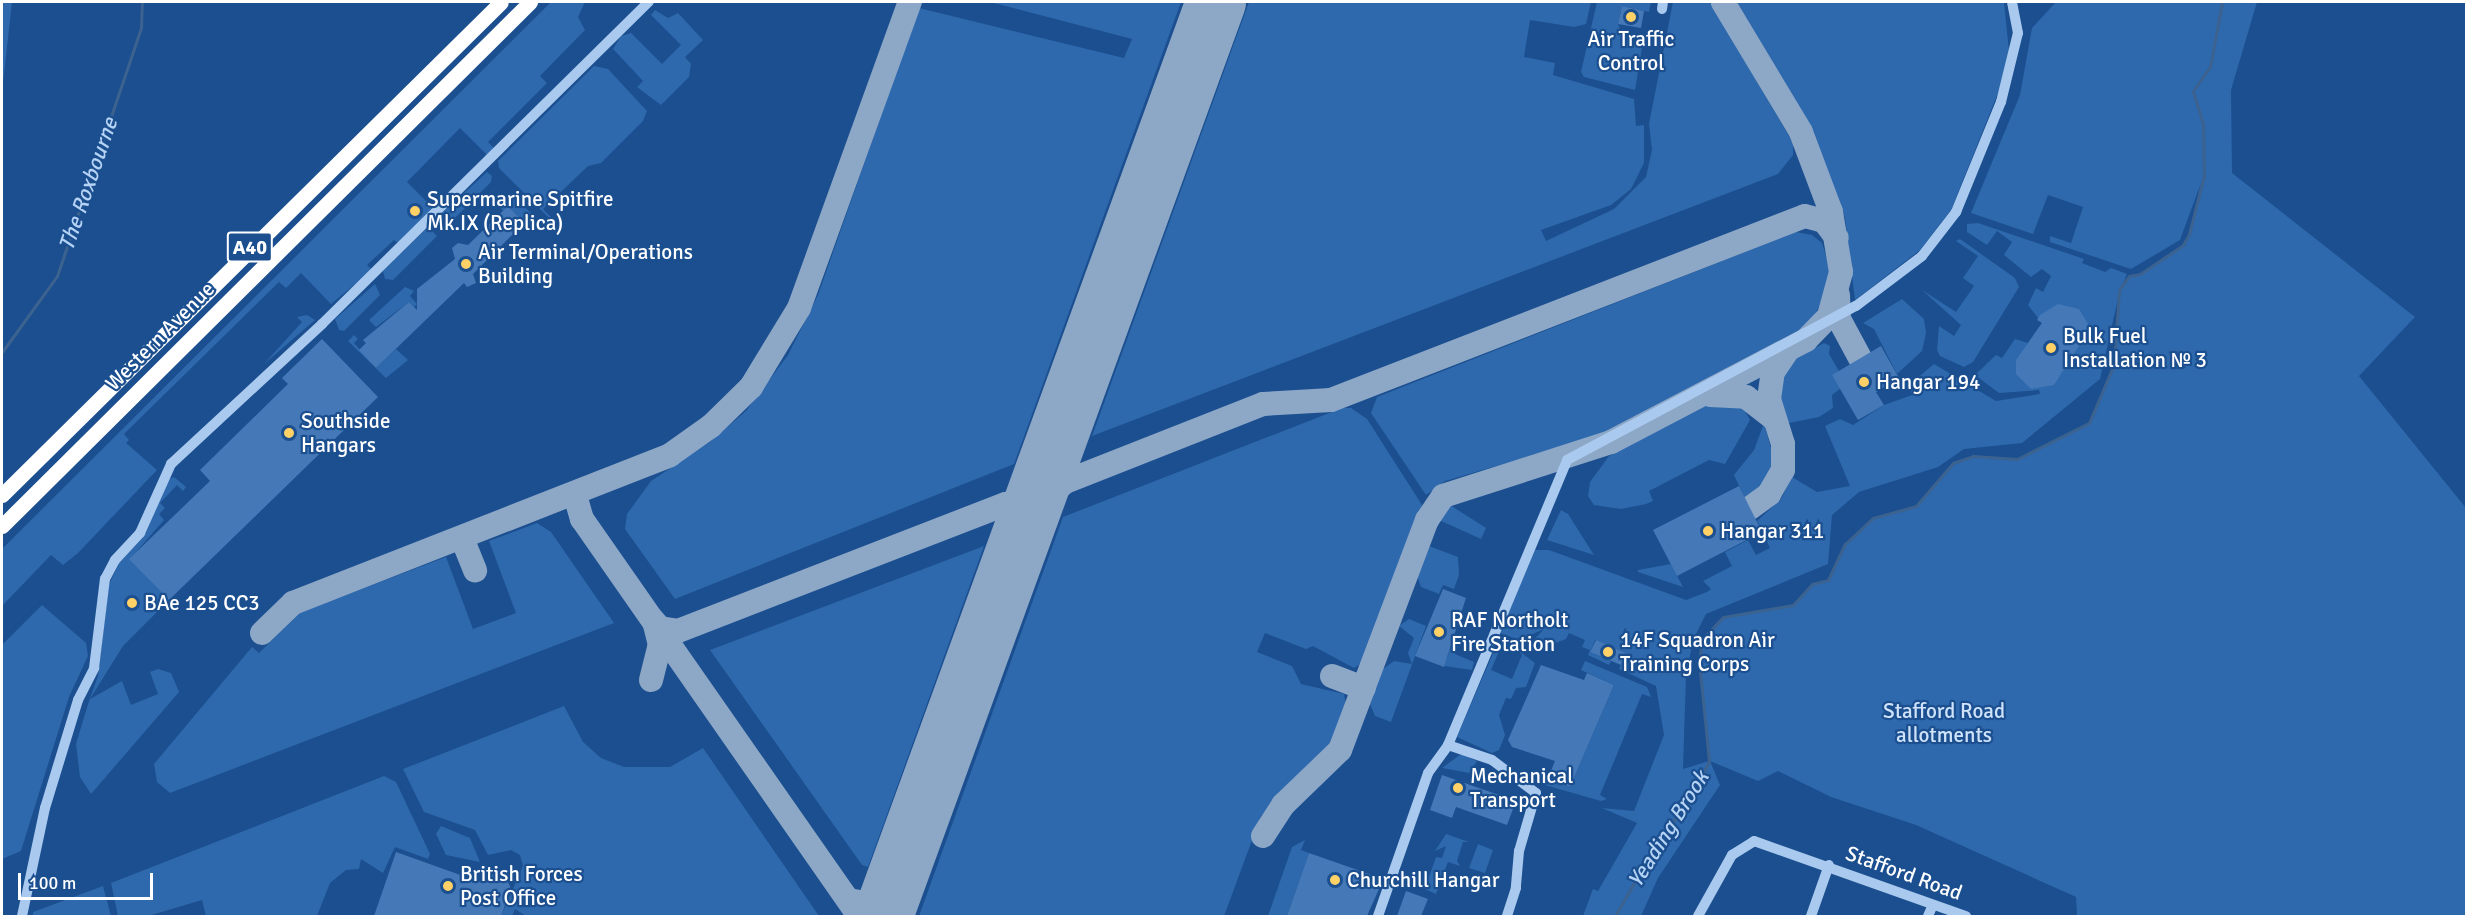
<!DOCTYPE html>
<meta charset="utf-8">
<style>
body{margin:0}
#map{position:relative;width:2468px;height:918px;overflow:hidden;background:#1b4f8f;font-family:Signika,sans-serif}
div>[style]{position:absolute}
.green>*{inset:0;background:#2e69ad}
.stream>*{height:3px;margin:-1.5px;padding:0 1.5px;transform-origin:1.5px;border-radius:1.5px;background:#3c6290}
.taxiway>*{height:24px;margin:-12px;padding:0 12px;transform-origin:12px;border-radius:12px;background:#8da7c7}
.runway>*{height:60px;margin:-30px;padding:0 30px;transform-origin:30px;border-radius:30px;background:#8da7c7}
.building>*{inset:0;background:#4478b7}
.minor>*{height:10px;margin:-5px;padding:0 5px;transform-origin:5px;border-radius:5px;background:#a9c9ee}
.highway>*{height:15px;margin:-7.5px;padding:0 7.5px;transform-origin:7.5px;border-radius:7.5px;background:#fff}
.dots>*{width:16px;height:16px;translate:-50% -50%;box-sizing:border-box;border:3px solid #1b4f8f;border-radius:50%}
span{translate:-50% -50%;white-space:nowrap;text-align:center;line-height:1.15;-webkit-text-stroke:4.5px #1b4f8f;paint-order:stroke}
.shield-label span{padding:2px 4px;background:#1b4f8f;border:2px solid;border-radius:4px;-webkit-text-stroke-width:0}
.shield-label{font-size:20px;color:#fff;font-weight:700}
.poi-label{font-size:21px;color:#fff}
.left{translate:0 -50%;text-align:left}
.street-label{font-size:21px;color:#fff}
.park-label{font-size:21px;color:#cfe3fa}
.water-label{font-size:22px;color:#b5d3f5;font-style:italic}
.frame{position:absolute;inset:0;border:3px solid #fff;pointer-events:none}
.scale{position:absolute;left:18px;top:873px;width:135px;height:27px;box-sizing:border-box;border:3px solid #fff;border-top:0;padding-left:8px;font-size:18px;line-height:21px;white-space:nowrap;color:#fff;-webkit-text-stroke:4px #1b4f8f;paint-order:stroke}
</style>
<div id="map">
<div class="green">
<i style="clip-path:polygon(2px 2px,12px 2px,2px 92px)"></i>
<i style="clip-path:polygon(551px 2px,585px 2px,578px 17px,585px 30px,540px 76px,547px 83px,488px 142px,495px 149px,488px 156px,460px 128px,407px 182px,434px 209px,399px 244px,394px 240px,367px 265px,372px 270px,331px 304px,301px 273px,286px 288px,279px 282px,124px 434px,129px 440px,126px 443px,157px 470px,78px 553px,63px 565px,51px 555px,2px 606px,2px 549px)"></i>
<i style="clip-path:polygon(990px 2px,1181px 2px,1014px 464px,675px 599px,625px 529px,627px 514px,651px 481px,710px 442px,746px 411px,788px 355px,818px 295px,919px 8px,1124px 58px,1132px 39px)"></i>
<i style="clip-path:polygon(1249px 2px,1591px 2px,1586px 24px,1574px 27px,1530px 20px,1524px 57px,1555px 63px,1553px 75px,1634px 99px,1636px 126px,1644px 125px,1644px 163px,1631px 189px,1611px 205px,1541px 230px,1546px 241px,1614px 209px,1646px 177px,1652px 150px,1649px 124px,1673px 2px,1710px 2px,1793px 143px,1793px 155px,1778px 174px,1092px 436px)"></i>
<i style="clip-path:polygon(1597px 2px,1651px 2px,1649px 12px,1622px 6px,1618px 24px,1624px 39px,1636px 41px,1638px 34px,1644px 36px,1635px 90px,1584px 77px,1581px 72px)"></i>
<i style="clip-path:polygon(1734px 2px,2004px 2px,2009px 51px,2004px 78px,1951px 210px,1920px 250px,1855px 300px,1845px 218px,1807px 124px)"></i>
<i style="clip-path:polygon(evenodd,2056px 2px,2257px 2px,2231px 90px,2232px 173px,2415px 317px,2359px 376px,2466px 508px,2466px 916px,2077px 916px,2076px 897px,1916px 825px,1831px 797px,1778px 771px,1758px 781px,1710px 761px,1720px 785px,1658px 878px,1641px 916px,1583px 916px,1593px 889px,1598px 891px,1637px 823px,1602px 808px,1634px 811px,1664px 735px,1656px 686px,1619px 669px,1626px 653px,1595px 640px,1590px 652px,1611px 661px,1609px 665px,1588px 655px,1590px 650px,1582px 647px,1585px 640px,1569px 633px,1566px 639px,1540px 649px,1529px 645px,1544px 629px,1519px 640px,1500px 633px,1535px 550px,1549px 550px,1686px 600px,1707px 592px,1711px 589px,1703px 581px,1732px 566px,1725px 552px,1748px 540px,1756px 555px,1770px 548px,1757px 521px,1781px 499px,1792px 477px,1817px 492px,1850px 486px,1825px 426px,1840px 419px,1853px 425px,1884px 405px,1912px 395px,1909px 385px,1934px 364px,1996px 401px,2040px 394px,2039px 390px,1999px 393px,1975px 375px,1996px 355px,2002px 358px,2015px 339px,2028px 343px,2042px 323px,2028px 305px,2036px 288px,2043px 292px,2051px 276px,2042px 269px,2031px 277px,2004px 255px,2012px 242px,1997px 231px,1987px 245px,1967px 232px,1967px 224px,1978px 223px,2084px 259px,2082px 263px,2105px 272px,2111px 268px,2127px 274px,2122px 286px,2129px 276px,2140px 274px,2183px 245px,2189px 234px,2201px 183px,2180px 240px,2131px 269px,2050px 242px,2050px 236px,2071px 243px,2083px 207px,2048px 195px,2033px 234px,1971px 213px,2020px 95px,2032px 28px,2056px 2px,2119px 294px,2114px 364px,2089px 423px,2017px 459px,1973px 456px,1953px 463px,1916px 506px,1873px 518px,1845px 544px,1828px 580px,1812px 584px,1793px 605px,1723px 617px,1703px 638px,1699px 660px,1709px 761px,1683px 769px,1686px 676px,1693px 640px,1706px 614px,1828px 564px,1832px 515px,1859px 492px,1938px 467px,1964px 449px,2022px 443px,2100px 379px,2119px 294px)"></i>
<i style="clip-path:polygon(655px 10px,668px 18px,678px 13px,703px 40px,685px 57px,691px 64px,689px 77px,661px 105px,637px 87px,643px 81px,613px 49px,621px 36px,631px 33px,662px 64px,681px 45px,651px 15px)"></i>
<i style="clip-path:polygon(594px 66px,608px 69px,647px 111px,643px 121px,601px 163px,588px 166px,543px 209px,551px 217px,558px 214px,549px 218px,499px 168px,498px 161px)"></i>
<i style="clip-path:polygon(487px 172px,492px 176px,491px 182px,450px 223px,441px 214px)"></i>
<i style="clip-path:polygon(506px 196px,514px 197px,534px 216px,525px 224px,508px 207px,503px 211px,497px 204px)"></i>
<i style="clip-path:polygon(428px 227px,437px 236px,393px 280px,385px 279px,383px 271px)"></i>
<i style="clip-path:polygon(1796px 232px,1812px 235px,1822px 243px,1830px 268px,1823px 300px,1808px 326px,1599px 436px,1445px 481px,1426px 495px,1371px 413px,1377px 397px)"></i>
<i style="clip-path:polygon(1960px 239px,2015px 278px,2019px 287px,1973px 362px,1964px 367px,1940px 356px,1937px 350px,1939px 326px,1954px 336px,1961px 325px,1922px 290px,1956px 312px,1974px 286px,1963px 278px,1978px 256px,1956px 241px)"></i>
<i style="clip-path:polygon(375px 284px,380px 295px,344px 331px,339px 330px,335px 319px)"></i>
<i style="clip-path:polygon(405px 287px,414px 291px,410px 296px,417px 304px,414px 307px,409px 302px,376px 327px,369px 320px)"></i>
<i style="clip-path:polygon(1902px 299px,1924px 319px,1926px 333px,1922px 351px,1897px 374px,1874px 329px,1863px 323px)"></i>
<i style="clip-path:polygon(307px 315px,315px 320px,264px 364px,302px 322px,297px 317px)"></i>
<i style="clip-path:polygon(354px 335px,358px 339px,354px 343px,376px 368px,396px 349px,408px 360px,386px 378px,348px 341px)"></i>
<i style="clip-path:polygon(1824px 343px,1830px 346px,1829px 354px,1839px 371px,1840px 389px,1832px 395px,1833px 408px,1819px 417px,1789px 423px,1779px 405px,1783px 375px,1794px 360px)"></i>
<i style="clip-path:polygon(1727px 403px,1743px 408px,1750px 420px,1725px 464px,1709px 460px,1649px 491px,1653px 501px,1646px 504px,1621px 509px,1594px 505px,1588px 496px,1590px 482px,1609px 456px,1706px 406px)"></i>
<i style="clip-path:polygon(1342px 408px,1351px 408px,1367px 419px,1422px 505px,1363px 662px,1354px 668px,1313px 646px,1306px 649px,1265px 633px,1257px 652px,1292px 666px,1301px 684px,1344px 694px,1346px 705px,1337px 733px,1321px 756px,1261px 816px,1224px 916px,919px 916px,1063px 517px)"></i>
<i style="clip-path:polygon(1764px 423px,1774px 459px,1767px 482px,1747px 503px,1734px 475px,1754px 450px)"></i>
<i style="clip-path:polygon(174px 477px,186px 487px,183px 491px,177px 485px,160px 503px,165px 508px,159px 514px,164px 520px,130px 559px,169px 600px,123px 646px,90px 699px,122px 681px,131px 705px,158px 694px,150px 672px,158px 669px,171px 673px,179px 692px,91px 794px,80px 777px,76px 744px,89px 701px,98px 676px,109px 584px,120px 562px,144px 536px,169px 479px)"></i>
<i style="clip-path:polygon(1450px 505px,1486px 528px,1481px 539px,1439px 520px)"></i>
<i style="clip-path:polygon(1561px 510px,1568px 514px,1594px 555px,1547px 540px)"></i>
<i style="clip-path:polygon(537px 523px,551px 532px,614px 623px,170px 793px,157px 782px,154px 764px,252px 647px,259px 653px,301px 612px,446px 557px,473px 629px,516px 613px,489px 541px)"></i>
<i style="clip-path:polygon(984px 546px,868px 867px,862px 865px,710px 650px)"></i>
<i style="clip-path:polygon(1429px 546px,1458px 557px,1459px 575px,1454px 589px,1443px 585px,1439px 594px,1421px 587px,1417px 576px)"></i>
<i style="clip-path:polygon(1671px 564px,1683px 587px,1638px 572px,1638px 570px)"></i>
<i style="clip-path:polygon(42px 605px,86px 643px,88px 656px,69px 697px,21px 851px,2px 859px,2px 645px)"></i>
<i style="clip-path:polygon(1409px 619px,1426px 626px,1391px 722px,1375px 716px,1370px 704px,1383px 669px,1394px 661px,1412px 664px,1408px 653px,1414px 638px,1399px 626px)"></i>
<i style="clip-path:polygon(1455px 636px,1461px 638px,1455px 654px,1474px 662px,1472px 670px,1444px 666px)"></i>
<i style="clip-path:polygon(1497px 644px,1502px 644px,1491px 670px,1512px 679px,1522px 655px,1519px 651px,1535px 663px,1526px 687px,1516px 688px,1511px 699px,1506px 698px,1499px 715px,1505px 735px,1499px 750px,1492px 753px,1457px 737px)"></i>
<i style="clip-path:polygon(1585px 661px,1647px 687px,1650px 694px,1651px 697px,1642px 694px,1600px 795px,1607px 799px,1601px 801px,1534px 782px,1538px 776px,1570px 787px,1614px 685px,1581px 670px)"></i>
<i style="clip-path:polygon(564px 706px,583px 742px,601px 758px,624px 767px,670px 767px,703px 748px,819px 916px,526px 916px,515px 909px,512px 916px,501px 916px,523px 866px,520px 855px,511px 850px,488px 855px,475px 830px,424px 812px,403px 769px)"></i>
<i style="clip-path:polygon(1461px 754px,1477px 761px,1469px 773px,1442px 768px)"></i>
<i style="clip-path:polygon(384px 776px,396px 782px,430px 854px,428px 859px,395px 847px,383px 873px,361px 859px,359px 869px,346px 870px,330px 883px,317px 916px,206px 916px,202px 900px,148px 916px,118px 916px,111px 883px)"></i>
<i style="clip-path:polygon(441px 826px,470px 838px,480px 862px,446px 855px,436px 834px)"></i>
<i style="clip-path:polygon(1446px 834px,1469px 842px,1463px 842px,1457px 861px,1460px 866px,1448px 862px,1436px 894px,1420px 887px,1428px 880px,1436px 857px,1442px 858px,1446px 846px,1435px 851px)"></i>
<i style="clip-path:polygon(1305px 840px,1301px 850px,1309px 853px,1287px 916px,1268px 916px,1292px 847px)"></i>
<i style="clip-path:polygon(1478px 844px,1493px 850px,1485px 873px,1469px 868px)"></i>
<i style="clip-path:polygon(103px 886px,111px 916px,33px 916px,33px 912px)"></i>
</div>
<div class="stream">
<i style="left:2px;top:352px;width:94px;rotate:-54.1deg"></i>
<i style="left:57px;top:276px;width:262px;rotate:-71.3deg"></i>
<i style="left:141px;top:28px;width:26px;rotate:-88deg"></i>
<i style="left:1615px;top:916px;width:95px;rotate:-60.2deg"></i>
<i style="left:1662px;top:834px;width:40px;rotate:-49deg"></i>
<i style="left:1688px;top:804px;width:48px;rotate:-64deg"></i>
<i style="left:1709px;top:761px;width:101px;rotate:-95.7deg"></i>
<i style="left:1699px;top:660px;width:22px;rotate:-80deg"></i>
<i style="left:1703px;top:638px;width:29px;rotate:-46deg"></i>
<i style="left:1723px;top:617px;width:71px;rotate:-9.7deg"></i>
<i style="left:1793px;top:605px;width:28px;rotate:-48deg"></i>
<i style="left:1812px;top:584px;width:16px;rotate:-14deg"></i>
<i style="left:1828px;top:580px;width:40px;rotate:-65deg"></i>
<i style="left:1845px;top:544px;width:38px;rotate:-43deg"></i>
<i style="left:1873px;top:518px;width:45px;rotate:-15.6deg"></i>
<i style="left:1916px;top:506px;width:57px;rotate:-49.3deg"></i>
<i style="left:1953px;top:463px;width:21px;rotate:-19deg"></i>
<i style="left:1973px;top:456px;width:44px;rotate:3.9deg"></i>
<i style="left:2017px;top:459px;width:80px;rotate:-26.6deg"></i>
<i style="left:2089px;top:423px;width:64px;rotate:-67deg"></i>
<i style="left:2114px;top:364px;width:74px;rotate:-86.1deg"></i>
<i style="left:2119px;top:290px;width:17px;rotate:-54deg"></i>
<i style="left:2129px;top:276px;width:11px;rotate:-10deg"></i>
<i style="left:2140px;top:274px;width:52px;rotate:-34deg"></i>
<i style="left:2183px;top:245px;width:13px;rotate:-61deg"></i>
<i style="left:2189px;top:234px;width:60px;rotate:-75.5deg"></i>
<i style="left:2204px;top:176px;width:52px;rotate:-91.1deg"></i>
<i style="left:2203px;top:124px;width:34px;rotate:-107deg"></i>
<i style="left:2193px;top:91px;width:29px;rotate:-55deg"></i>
<i style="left:2210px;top:67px;width:66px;rotate:-79.5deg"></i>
</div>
<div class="taxiway">
<i style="left:1838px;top:295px;width:24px;rotate:88deg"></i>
<i style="left:1839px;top:319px;width:44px;rotate:61.7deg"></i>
<i style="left:1710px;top:395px;width:36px;rotate:3deg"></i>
<i style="left:1746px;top:397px;width:36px;rotate:38deg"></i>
<i style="left:575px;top:495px;width:25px;rotate:74deg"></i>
<i style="left:582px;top:519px;width:484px;rotate:55.1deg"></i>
<i style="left:1017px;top:500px;width:21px;rotate:-35deg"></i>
<i style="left:1034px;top:488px;width:28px;rotate:-64deg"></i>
<i style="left:1750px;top:508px;width:24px;rotate:-36deg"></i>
<i style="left:1769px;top:494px;width:28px;rotate:-60deg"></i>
<i style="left:1783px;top:470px;width:26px;rotate:-90deg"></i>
<i style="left:1783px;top:444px;width:47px;rotate:-107.3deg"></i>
<i style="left:1769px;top:399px;width:27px;rotate:-82deg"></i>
<i style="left:1773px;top:372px;width:25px;rotate:-56deg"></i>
<i style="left:462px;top:538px;width:35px;rotate:68deg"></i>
<i style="left:1018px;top:544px;width:38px;rotate:-65deg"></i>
<i style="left:1034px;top:510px;width:42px;rotate:-42.1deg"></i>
<i style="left:1065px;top:482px;width:213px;rotate:-21.5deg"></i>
<i style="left:1263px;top:404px;width:68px;rotate:-3.4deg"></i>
<i style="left:1331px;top:400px;width:508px;rotate:-21.22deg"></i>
<i style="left:1805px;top:216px;width:20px;rotate:15deg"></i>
<i style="left:1824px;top:221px;width:21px;rotate:53deg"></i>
<i style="left:653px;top:620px;width:11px;rotate:49deg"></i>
<i style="left:660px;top:628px;width:18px;rotate:9deg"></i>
<i style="left:678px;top:631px;width:352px;rotate:-21.2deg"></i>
<i style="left:1006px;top:504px;width:18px;rotate:29deg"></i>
<i style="left:1022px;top:513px;width:16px;rotate:86deg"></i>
<i style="left:262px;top:633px;width:43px;rotate:-44.1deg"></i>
<i style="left:293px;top:603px;width:405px;rotate:-21.4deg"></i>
<i style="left:670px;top:455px;width:50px;rotate:-35.3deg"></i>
<i style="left:711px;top:426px;width:56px;rotate:-44.3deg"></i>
<i style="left:751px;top:387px;width:92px;rotate:-58.7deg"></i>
<i style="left:799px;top:308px;width:326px;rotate:-70.1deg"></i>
<i style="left:1332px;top:676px;width:34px;rotate:21deg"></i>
<i style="left:651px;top:680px;width:36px;rotate:-76deg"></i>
<i style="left:660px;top:645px;width:21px;rotate:-104deg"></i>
<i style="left:1263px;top:836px;width:37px;rotate:-57deg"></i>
<i style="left:1283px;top:805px;width:79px;rotate:-44deg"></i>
<i style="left:1340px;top:750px;width:246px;rotate:-69.3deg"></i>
<i style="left:1427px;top:520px;width:29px;rotate:-56deg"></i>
<i style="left:1443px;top:496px;width:176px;rotate:-17.8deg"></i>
<i style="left:1611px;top:442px;width:220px;rotate:-27.6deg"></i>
<i style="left:1806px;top:340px;width:33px;rotate:-46deg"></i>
<i style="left:1829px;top:316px;width:46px;rotate:-74.7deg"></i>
<i style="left:1841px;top:272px;width:61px;rotate:-99.5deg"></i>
<i style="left:1831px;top:212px;width:85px;rotate:-110.6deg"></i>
<i style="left:1801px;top:132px;width:152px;rotate:-121deg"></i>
<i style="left:849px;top:900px;width:26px;rotate:11deg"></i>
<i style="left:875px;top:905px;width:15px;rotate:-32deg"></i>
<i style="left:888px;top:897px;width:21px;rotate:-65deg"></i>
</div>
<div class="runway">
<i style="left:883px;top:916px;width:973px;rotate:-69.98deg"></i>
</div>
<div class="building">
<i style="clip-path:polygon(1622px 6px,1644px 11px,1641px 28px,1618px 24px)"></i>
<i style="clip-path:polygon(508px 206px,524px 223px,473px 274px,476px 283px,467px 287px,464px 283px,376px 368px,359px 350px,366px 343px,363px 340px,409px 302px,417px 310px,417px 289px,455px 259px,452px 248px,458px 243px,468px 245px)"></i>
<i style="clip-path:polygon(2058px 304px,2079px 309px,2088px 324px,2087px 333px,2054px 385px,2031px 389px,2016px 374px,2016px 360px,2042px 323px,2037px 320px,2040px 315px)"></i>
<i style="clip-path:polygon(322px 339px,378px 397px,169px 600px,129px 559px,210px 481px,200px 470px,288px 384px,282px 378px)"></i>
<i style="clip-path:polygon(1881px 346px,1899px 378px,1876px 392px,1884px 405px,1858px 420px,1832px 375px)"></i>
<i style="clip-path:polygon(1739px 486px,1762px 532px,1677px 576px,1653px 530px)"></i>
<i style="clip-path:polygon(1443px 589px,1466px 598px,1444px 667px,1415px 656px)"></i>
<i style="clip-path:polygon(1596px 640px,1626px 653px,1621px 665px,1590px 652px)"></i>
<i style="clip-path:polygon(1541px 665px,1584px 680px,1587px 673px,1614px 685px,1570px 787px,1548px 778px,1555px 761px,1512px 747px,1508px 740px)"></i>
<i style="clip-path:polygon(1442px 775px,1516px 801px,1507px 825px,1456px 807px,1452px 818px,1430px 810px)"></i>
<i style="clip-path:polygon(396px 852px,480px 882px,483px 874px,505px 875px,511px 889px,501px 916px,374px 916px)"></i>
<i style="clip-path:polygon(1309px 853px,1372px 875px,1368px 886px,1379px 889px,1367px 916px,1287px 916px)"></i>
<i style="clip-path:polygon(1406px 891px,1428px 899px,1421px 916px,1397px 916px)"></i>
</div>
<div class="minor">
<i style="left:1662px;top:9px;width:7px;rotate:-82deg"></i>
<i style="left:1448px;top:745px;width:46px;rotate:18.8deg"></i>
<i style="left:1492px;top:760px;width:55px;rotate:36.9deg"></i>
<i style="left:1536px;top:793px;width:60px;rotate:106.3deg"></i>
<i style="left:1519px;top:851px;width:37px;rotate:95deg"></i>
<i style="left:1516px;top:888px;width:29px;rotate:108deg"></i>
<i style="left:22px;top:916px;width:110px;rotate:-78deg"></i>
<i style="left:45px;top:808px;width:113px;rotate:-73deg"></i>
<i style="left:78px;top:700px;width:36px;rotate:-63deg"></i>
<i style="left:94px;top:668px;width:90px;rotate:-83deg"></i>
<i style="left:105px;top:579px;width:21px;rotate:-62deg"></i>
<i style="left:115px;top:560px;width:37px;rotate:-47deg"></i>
<i style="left:140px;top:533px;width:76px;rotate:-65.8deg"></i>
<i style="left:171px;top:464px;width:206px;rotate:-42.8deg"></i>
<i style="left:322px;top:324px;width:459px;rotate:-44.6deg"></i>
<i style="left:1378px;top:916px;width:151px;rotate:-70.7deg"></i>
<i style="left:1428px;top:773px;width:34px;rotate:-54deg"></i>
<i style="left:1448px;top:745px;width:309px;rotate:-67.3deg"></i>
<i style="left:1567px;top:460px;width:327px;rotate:-28.1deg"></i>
<i style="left:1856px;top:306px;width:83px;rotate:-37.1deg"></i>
<i style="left:1922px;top:256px;width:56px;rotate:-52.3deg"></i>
<i style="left:1956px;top:212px;width:119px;rotate:-67.8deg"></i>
<i style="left:2001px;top:102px;width:71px;rotate:-76.2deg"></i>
<i style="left:2018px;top:33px;width:32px;rotate:-101deg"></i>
<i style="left:1698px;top:916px;width:70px;rotate:-60.9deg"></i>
<i style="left:1732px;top:855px;width:26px;rotate:-32deg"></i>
<i style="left:1754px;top:841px;width:225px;rotate:19.5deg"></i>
<i style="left:1811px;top:916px;width:54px;rotate:-70.6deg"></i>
<i style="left:1928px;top:916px;width:12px;rotate:-66deg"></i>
</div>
<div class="highway">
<i style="left:2px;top:495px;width:701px;rotate:-44.65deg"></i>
<i style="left:2px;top:526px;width:744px;rotate:-44.78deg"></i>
</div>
<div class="dots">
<i style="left:1631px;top:17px;background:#ffd166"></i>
<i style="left:415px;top:211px;background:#ffd166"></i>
<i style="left:466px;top:264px;background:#ffd166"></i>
<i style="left:2051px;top:348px;background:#ffd166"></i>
<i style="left:1864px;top:382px;background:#ffd166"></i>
<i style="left:289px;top:433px;background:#ffd166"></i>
<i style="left:1708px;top:531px;background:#ffd166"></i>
<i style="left:132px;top:603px;background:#ffd166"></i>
<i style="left:1439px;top:632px;background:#ffd166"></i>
<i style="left:1608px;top:652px;background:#ffd166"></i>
<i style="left:1458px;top:788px;background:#ffd166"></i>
<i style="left:1335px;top:880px;background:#ffd166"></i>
<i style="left:448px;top:886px;background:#ffd166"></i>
</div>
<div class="shield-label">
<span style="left:250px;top:247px">A40</span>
</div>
<div class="poi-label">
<span style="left:1631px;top:51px">Air Traffic<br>Control</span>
<span class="left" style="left:427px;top:211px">Supermarine Spitfire<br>Mk.IX (Replica)</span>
<span class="left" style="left:478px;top:264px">Air Terminal/Operations<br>Building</span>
<span class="left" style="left:2063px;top:348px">Bulk Fuel<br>Installation № 3</span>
<span class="left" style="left:1876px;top:382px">Hangar 194</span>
<span class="left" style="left:301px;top:433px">Southside<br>Hangars</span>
<span class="left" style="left:1720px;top:531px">Hangar 311</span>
<span class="left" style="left:144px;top:603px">BAe 125 CC3</span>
<span class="left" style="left:1451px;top:632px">RAF Northolt<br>Fire Station</span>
<span class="left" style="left:1620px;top:652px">14F Squadron Air<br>Training Corps</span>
<span class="left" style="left:1470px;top:788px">Mechanical<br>Transport</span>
<span class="left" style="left:460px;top:886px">British Forces<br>Post Office</span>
<span class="left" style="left:1347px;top:880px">Churchill Hangar</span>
</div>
<div class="street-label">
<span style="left:160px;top:336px;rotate:-45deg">Western Avenue</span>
<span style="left:1904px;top:873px;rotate:20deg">Stafford Road</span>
</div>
<div class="park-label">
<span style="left:1944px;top:723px">Stafford Road<br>allotments</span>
</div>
<div class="water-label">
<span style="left:88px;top:184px;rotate:-71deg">The Roxbourne</span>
<span style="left:1668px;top:829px;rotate:-58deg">Yeading Brook</span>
</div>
<div class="frame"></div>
<div class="scale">100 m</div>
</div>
